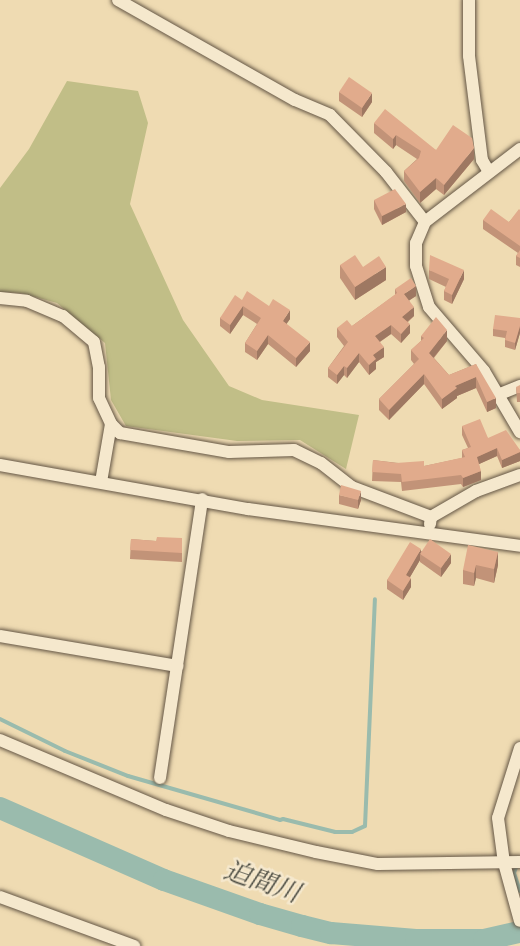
<!DOCTYPE html>
<meta charset="utf-8">
<style>
body{margin:0}
#map{position:relative;width:520px;height:946px;overflow:hidden;background:#efdbb2;font-family:"EB Garamond","Noto Serif JP",serif}
div>[style]{position:absolute}
.green>*{inset:0;background:#c1be87}
.stream>*{height:4px;margin:-2px;padding:0 2px;transform-origin:2px;border-radius:2px;background:#9abbad}
.river>*{height:22px;margin:-11px;padding:0 11px;transform-origin:11px;border-radius:11px;background:#9abbad}
.roads{filter:drop-shadow(0 0 2px #645645) drop-shadow(0 0 2px #645645)}
.street>*{height:12px;margin:-6px;padding:0 6px;transform-origin:6px;border-radius:6px;background:#f5e8cd}
.wall>*{inset:0;background:#c29378}
.shaded-wall>*{inset:0;background:#9e7862}
.building>*{inset:0;background:#e1ab8c}
span{translate:-50% -50%;white-space:nowrap;text-align:center;line-height:1.15;-webkit-text-stroke:5px #f5e8cd;paint-order:stroke}
.water-label{font-size:26px;color:#4e4e44;font-style:italic}
</style>
<div id="map">
<div class="green">
<i style="clip-path:polygon(67px 81px,138px 91px,148px 123px,130px 204px,183px 320px,229px 386px,262px 400px,359px 415px,346px 469px,300px 440px,237px 441px,126px 426px,111px 400px,105px 343px,57px 303px,21px 293px,0 292px,0 188px,29px 149px)"></i>
</div>
<div class="stream">
<i style="left:0;top:719px;width:72px;rotate:26.2deg"></i>
<i style="left:65px;top:751px;width:68px;rotate:21.6deg"></i>
<i style="left:128px;top:776px;width:158px;rotate:16.1deg"></i>
<i style="left:280px;top:820px;width:3px;rotate:-18deg"></i>
<i style="left:283px;top:819px;width:54px;rotate:14deg"></i>
<i style="left:335px;top:832px;width:17px"></i>
<i style="left:352px;top:832px;width:14px;rotate:-25deg"></i>
<i style="left:365px;top:826px;width:227px;rotate:-87.5deg"></i>
<i style="left:517px;top:865px;width:9px;rotate:111deg"></i>
<i style="left:514px;top:873px;width:19px;rotate:72deg"></i>
</div>
<div class="river">
<i style="left:0;top:808px;width:179px;rotate:23.7deg"></i>
<i style="left:164px;top:880px;width:102px;rotate:19.5deg"></i>
<i style="left:260px;top:914px;width:44px;rotate:15.9deg"></i>
<i style="left:302px;top:926px;width:30px;rotate:14deg"></i>
<i style="left:331px;top:933px;width:85px;rotate:4.7deg"></i>
<i style="left:416px;top:940px;width:68px"></i>
<i style="left:484px;top:940px;width:37px;rotate:-13deg"></i>
</div>
<div class="roads">
<div class="street">
<i style="left:118px;top:0;width:203px;rotate:29.5deg"></i>
<i style="left:295px;top:100px;width:38px;rotate:23deg"></i>
<i style="left:330px;top:115px;width:80px;rotate:45.5deg"></i>
<i style="left:386px;top:172px;width:63px;rotate:52deg"></i>
<i style="left:469px;top:0;width:56px;rotate:90deg"></i>
<i style="left:469px;top:56px;width:105px;rotate:82.9deg"></i>
<i style="left:482px;top:160px;width:14px;rotate:60deg"></i>
<i style="left:520px;top:149px;width:120px;rotate:142.5deg"></i>
<i style="left:425px;top:222px;width:23px;rotate:113deg"></i>
<i style="left:416px;top:243px;width:23px;rotate:90deg"></i>
<i style="left:416px;top:266px;width:43px;rotate:72.4deg"></i>
<i style="left:429px;top:307px;width:84px;rotate:49.3deg"></i>
<i style="left:484px;top:371px;width:71px;rotate:59.5deg"></i>
<i style="left:0;top:298px;width:27px;rotate:6deg"></i>
<i style="left:27px;top:301px;width:39px;rotate:23deg"></i>
<i style="left:63px;top:316px;width:40px;rotate:40deg"></i>
<i style="left:94px;top:342px;width:25px;rotate:79deg"></i>
<i style="left:99px;top:367px;width:31px;rotate:90deg"></i>
<i style="left:99px;top:398px;width:29px;rotate:65deg"></i>
<i style="left:111px;top:424px;width:13px;rotate:45deg"></i>
<i style="left:120px;top:433px;width:111px;rotate:9.9deg"></i>
<i style="left:229px;top:452px;width:65px;rotate:-1.8deg"></i>
<i style="left:294px;top:450px;width:30px;rotate:26deg"></i>
<i style="left:321px;top:463px;width:39px;rotate:38deg"></i>
<i style="left:352px;top:487px;width:85px;rotate:20.8deg"></i>
<i style="left:500px;top:394px;width:22px;rotate:-22deg"></i>
<i style="left:0;top:465px;width:252px;rotate:10.1deg"></i>
<i style="left:248px;top:509px;width:275px;rotate:7.7deg"></i>
<i style="left:101px;top:482px;width:59px;rotate:-80.2deg"></i>
<i style="left:430px;top:524px;width:7px;rotate:-82deg"></i>
<i style="left:431px;top:517px;width:52px;rotate:-30deg"></i>
<i style="left:476px;top:491px;width:47px;rotate:-20deg"></i>
<i style="left:0;top:636px;width:180px;rotate:9.6deg"></i>
<i style="left:0;top:740px;width:180px;rotate:22.9deg"></i>
<i style="left:166px;top:810px;width:66px;rotate:18.4deg"></i>
<i style="left:229px;top:831px;width:89px;rotate:13.6deg"></i>
<i style="left:316px;top:852px;width:63px;rotate:11deg"></i>
<i style="left:378px;top:864px;width:142px;rotate:-0.8deg"></i>
<i style="left:520px;top:748px;width:73px;rotate:107.4deg"></i>
<i style="left:498px;top:818px;width:45px;rotate:82.4deg"></i>
<i style="left:504px;top:863px;width:60px;rotate:74.6deg"></i>
<i style="left:160px;top:778px;width:282px;rotate:-81.4deg"></i>
<i style="left:0;top:897px;width:143px;rotate:20.1deg"></i>
</div>
</div>
<div class="wall">
<i style="clip-path:polygon(339px 92px,372px 102px,362px 117px,339px 101px)"></i>
<i style="clip-path:polygon(374px 123px,436px 150px,474px 159px,444px 195px,436px 189px,420px 203px,404px 181px,404px 171px,417px 159px,396px 145px,393px 149px,374px 133px)"></i>
<i style="clip-path:polygon(374px 200px,406px 212px,382px 225px,374px 209px)"></i>
<i style="clip-path:polygon(520px 210px,520px 267px,516px 265px,516px 256px,518px 253px,483px 229px,483px 220px,509px 222px)"></i>
<i style="clip-path:polygon(340px 265px,363px 267px,386px 280px,355px 300px,340px 278px)"></i>
<i style="clip-path:polygon(429px 270px,464px 279px,452px 304px,444px 300px,444px 291px,446px 287px,429px 279px)"></i>
<i style="clip-path:polygon(395px 289px,416px 296px,409px 300px,414px 316px,408px 322px,410px 333px,401px 343px,391px 334px,380px 342px,384px 357px,376px 362px,376px 369px,369px 375px,359px 362px,347px 378px,344px 375px,337px 384px,328px 377px,328px 368px,344px 346px,337px 337px,337px 328px,352px 326px,395px 295px)"></i>
<i style="clip-path:polygon(242px 300px,290px 319px,286px 324px,310px 351px,296px 367px,268px 344px,257px 360px,245px 352px,245px 343px,257px 324px,243px 315px,230px 334px,220px 326px,220px 318px)"></i>
<i style="clip-path:polygon(520px 318px,520px 333px,515px 350px,505px 347px,505px 338px,493px 336px,493px 329px)"></i>
<i style="clip-path:polygon(421px 336px,447px 341px,434px 358px,449px 375px,476px 364px,496px 408px,487px 412px,476px 388px,457px 396px,457px 398px,442px 409px,424px 384px,389px 420px,379px 410px,379px 399px,414px 364px,411px 360px,411px 350px,421px 341px)"></i>
<i style="clip-path:polygon(516px 387px,520px 393px,520px 402px,517px 402px)"></i>
<i style="clip-path:polygon(462px 426px,488px 438px,520px 450px,520px 461px,502px 468px,497px 456px,479px 464px,481px 480px,463px 487px,461px 484px,402px 491px,401px 482px,372px 481px,373px 460px,424px 466px,462px 458px,462px 450px,468px 448px,462px 435px)"></i>
<i style="clip-path:polygon(339px 495px,361px 500px,358px 509px,339px 504px)"></i>
<i style="clip-path:polygon(182px 538px,182px 562px,130px 559px,131px 539px,156px 541px)"></i>
<i style="clip-path:polygon(421px 551px,451px 563px,441px 577px,420px 562px,420px 560px,410px 577px,411px 587px,403px 600px,387px 589px,387px 580px)"></i>
<i style="clip-path:polygon(498px 552px,498px 565px,494px 583px,476px 578px,474px 586px,463px 584px,463px 570px)"></i>
</div>
<div class="shaded-wall">
<i style="clip-path:polygon(372px 93px,372px 102px,362px 117px,362px 108px)"></i>
<i style="clip-path:polygon(396px 135px,396px 145px,393px 149px,393px 139px)"></i>
<i style="clip-path:polygon(474px 148px,474px 159px,444px 195px,444px 185px)"></i>
<i style="clip-path:polygon(436px 178px,436px 189px,420px 203px,420px 192px)"></i>
<i style="clip-path:polygon(406px 204px,406px 212px,382px 225px,382px 216px)"></i>
<i style="clip-path:polygon(386px 267px,386px 280px,355px 300px,355px 287px)"></i>
<i style="clip-path:polygon(464px 270px,464px 279px,452px 304px,452px 295px)"></i>
<i style="clip-path:polygon(416px 286px,416px 296px,404px 304px,404px 294px)"></i>
<i style="clip-path:polygon(243px 306px,243px 315px,230px 334px,230px 325px)"></i>
<i style="clip-path:polygon(414px 307px,414px 316px,402px 326px,402px 317px)"></i>
<i style="clip-path:polygon(290px 310px,290px 319px,283px 329px,283px 321px)"></i>
<i style="clip-path:polygon(410px 324px,410px 333px,401px 343px,401px 334px)"></i>
<i style="clip-path:polygon(391px 325px,391px 334px,375px 345px,375px 336px)"></i>
<i style="clip-path:polygon(520px 326px,520px 333px,515px 350px,515px 343px)"></i>
<i style="clip-path:polygon(447px 330px,447px 341px,429px 363px,429px 353px)"></i>
<i style="clip-path:polygon(268px 335px,268px 344px,257px 360px,257px 351px)"></i>
<i style="clip-path:polygon(310px 342px,310px 351px,296px 367px,296px 358px)"></i>
<i style="clip-path:polygon(384px 347px,384px 357px,376px 362px,376px 369px,369px 375px,369px 365px,373px 355px)"></i>
<i style="clip-path:polygon(359px 353px,359px 362px,347px 378px,347px 368px)"></i>
<i style="clip-path:polygon(344px 366px,344px 375px,337px 384px,337px 375px)"></i>
<i style="clip-path:polygon(424px 374px,424px 384px,389px 420px,389px 410px)"></i>
<i style="clip-path:polygon(476px 377px,476px 388px,457px 396px,457px 398px,442px 409px,442px 399px,455px 386px)"></i>
<i style="clip-path:polygon(496px 398px,496px 408px,487px 412px,487px 402px)"></i>
<i style="clip-path:polygon(497px 448px,497px 456px,477px 465px,477px 457px)"></i>
<i style="clip-path:polygon(520px 452px,520px 461px,502px 468px,502px 460px)"></i>
<i style="clip-path:polygon(481px 471px,481px 480px,463px 487px,463px 478px)"></i>
<i style="clip-path:polygon(361px 491px,361px 500px,358px 509px,358px 500px)"></i>
<i style="clip-path:polygon(421px 549px,421px 555px,420px 554px,420px 560px,406px 584px,406px 575px)"></i>
<i style="clip-path:polygon(498px 552px,498px 565px,494px 583px,494px 569px)"></i>
<i style="clip-path:polygon(451px 554px,451px 563px,441px 577px,441px 568px)"></i>
<i style="clip-path:polygon(476px 565px,476px 578px,474px 586px,474px 573px)"></i>
<i style="clip-path:polygon(411px 578px,411px 587px,403px 600px,403px 591px)"></i>
</div>
<div class="building">
<i style="clip-path:polygon(349px 77px,372px 93px,362px 108px,339px 92px)"></i>
<i style="clip-path:polygon(385px 109px,436px 150px,453px 125px,472px 138px,474px 148px,444px 185px,436px 178px,420px 192px,404px 171px,419px 158px,421px 151px,396px 135px,393px 139px,374px 123px)"></i>
<i style="clip-path:polygon(395px 189px,406px 204px,382px 216px,374px 200px)"></i>
<i style="clip-path:polygon(491px 209px,509px 222px,519px 209px,520px 210px,520px 246px,483px 220px)"></i>
<i style="clip-path:polygon(520px 250px,520px 258px,516px 256px)"></i>
<i style="clip-path:polygon(355px 255px,363px 267px,379px 256px,386px 267px,355px 287px,340px 265px)"></i>
<i style="clip-path:polygon(430px 255px,464px 270px,452px 295px,444px 291px,449px 279px,429px 270px)"></i>
<i style="clip-path:polygon(411px 278px,416px 286px,404px 294px,414px 307px,402px 317px,410px 324px,401px 334px,391px 325px,375px 336px,384px 347px,373px 355px,376px 359px,369px 365px,359px 353px,347px 368px,344px 366px,337px 375px,328px 368px,348px 342px,337px 328px,347px 320px,352px 326px,397px 293px,395px 289px)"></i>
<i style="clip-path:polygon(247px 291px,269px 306px,273px 299px,290px 310px,283px 321px,310px 342px,296px 358px,268px 335px,257px 351px,245px 343px,261px 318px,243px 306px,230px 325px,220px 318px,235px 295px,242px 300px)"></i>
<i style="clip-path:polygon(495px 315px,520px 318px,520px 326px,515px 343px,505px 340px,507px 331px,493px 329px)"></i>
<i style="clip-path:polygon(436px 317px,447px 330px,429px 353px,449px 375px,476px 364px,496px 398px,487px 402px,476px 377px,455px 386px,457px 388px,442px 399px,424px 374px,389px 410px,379px 399px,419px 359px,411px 350px,424px 338px,421px 336px)"></i>
<i style="clip-path:polygon(520px 385px,520px 393px,517px 393px,516px 387px)"></i>
<i style="clip-path:polygon(480px 419px,488px 438px,506px 430px,520px 450px,520px 452px,502px 460px,497px 448px,477px 457px,481px 471px,463px 478px,461px 475px,402px 482px,401px 474px,372px 472px,373px 460px,396px 463px,424px 461px,424px 466px,465px 457px,462px 450px,471px 447px,462px 426px)"></i>
<i style="clip-path:polygon(341px 485px,361px 491px,358px 500px,339px 495px)"></i>
<i style="clip-path:polygon(157px 537px,182px 538px,182px 553px,130px 550px,131px 539px,156px 541px)"></i>
<i style="clip-path:polygon(430px 539px,451px 554px,441px 568px,420px 554px)"></i>
<i style="clip-path:polygon(410px 542px,421px 549px,406px 575px,411px 578px,403px 591px,387px 580px)"></i>
<i style="clip-path:polygon(468px 545px,498px 552px,494px 569px,476px 565px,474px 573px,463px 570px)"></i>
</div>
<div class="water-label">
<span style="left:262px;top:882px;rotate:19deg">迫間川</span>
</div>
</div>
